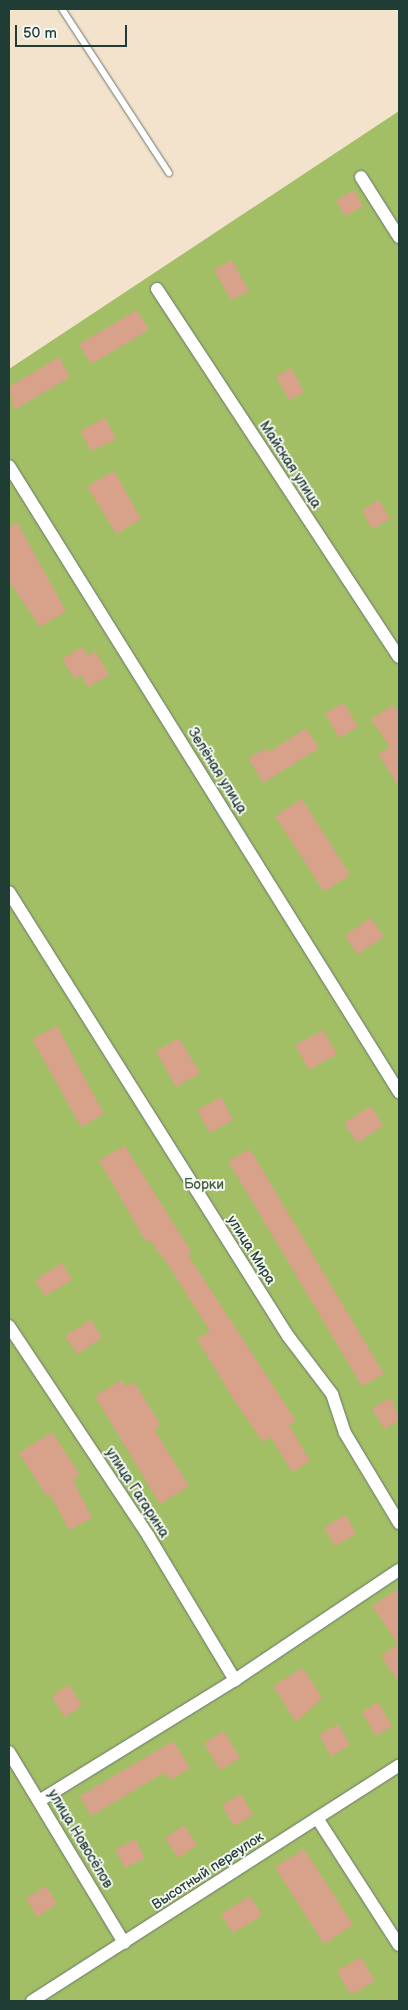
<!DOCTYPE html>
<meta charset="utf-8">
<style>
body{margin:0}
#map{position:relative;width:408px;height:2010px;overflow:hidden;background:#f3e3cd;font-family:"Balsamiq Sans",sans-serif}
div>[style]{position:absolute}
.green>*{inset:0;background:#a2bf66}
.building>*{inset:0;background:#d7a18a}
.roads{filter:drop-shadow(0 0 1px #69776a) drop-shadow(0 0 1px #69776a)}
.service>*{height:6px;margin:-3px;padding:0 3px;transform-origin:3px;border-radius:3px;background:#fff}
.minor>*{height:12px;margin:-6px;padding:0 6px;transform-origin:6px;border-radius:6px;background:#fff}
span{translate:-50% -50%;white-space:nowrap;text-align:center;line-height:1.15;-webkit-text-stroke:4px #f6f6f2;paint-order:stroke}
.street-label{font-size:14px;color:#1f3d34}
.park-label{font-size:14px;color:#405e40}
.frame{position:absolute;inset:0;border:10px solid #1f3d34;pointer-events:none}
.scale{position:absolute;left:15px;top:25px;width:112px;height:22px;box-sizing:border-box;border:2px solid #1f3d34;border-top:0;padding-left:6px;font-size:15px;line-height:18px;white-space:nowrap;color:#1f3d34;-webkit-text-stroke:4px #f6f6f2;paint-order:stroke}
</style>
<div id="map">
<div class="green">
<i style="clip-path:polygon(399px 111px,399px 2001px,9px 2001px,9px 369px)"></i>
</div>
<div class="building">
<i style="clip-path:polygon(354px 190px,363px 206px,345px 216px,336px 200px)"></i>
<i style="clip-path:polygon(232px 260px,249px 291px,231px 300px,214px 270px)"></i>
<i style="clip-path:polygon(137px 310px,149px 330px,91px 364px,79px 344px)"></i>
<i style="clip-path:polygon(59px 357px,70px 377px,14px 410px,9px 387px)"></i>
<i style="clip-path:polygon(291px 368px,304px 392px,289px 400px,276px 376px)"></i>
<i style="clip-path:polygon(105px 418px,116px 439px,91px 451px,80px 431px)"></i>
<i style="clip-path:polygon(114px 471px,141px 519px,116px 534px,87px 486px)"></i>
<i style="clip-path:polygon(379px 500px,390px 519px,372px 529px,362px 510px)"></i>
<i style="clip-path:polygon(17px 522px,66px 611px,40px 627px,9px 581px,9px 527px)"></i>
<i style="clip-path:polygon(82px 647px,88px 656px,95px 651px,109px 675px,88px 687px,81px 675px,75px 679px,62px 659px)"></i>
<i style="clip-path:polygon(344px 703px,358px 727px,339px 738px,325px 713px)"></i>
<i style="clip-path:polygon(393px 705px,399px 714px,399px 787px,378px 754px,390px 747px,371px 719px)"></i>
<i style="clip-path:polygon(306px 728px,319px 748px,263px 783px,248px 758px,267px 748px,269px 752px)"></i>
<i style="clip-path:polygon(302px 799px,350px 875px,324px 892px,275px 816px)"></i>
<i style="clip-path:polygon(371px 918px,384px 937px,357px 954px,345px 935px)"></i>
<i style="clip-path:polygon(57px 1026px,104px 1114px,81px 1127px,32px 1039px)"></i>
<i style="clip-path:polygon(323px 1030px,337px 1054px,309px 1070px,295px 1045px)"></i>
<i style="clip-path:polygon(179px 1038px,200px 1073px,176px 1087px,156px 1051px)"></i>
<i style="clip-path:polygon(221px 1097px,233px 1120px,210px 1133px,197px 1110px)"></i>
<i style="clip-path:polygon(371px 1106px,383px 1126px,357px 1143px,344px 1123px)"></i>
<i style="clip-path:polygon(125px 1146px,192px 1253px,188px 1255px,296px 1421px,289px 1425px,310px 1461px,292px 1472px,271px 1437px,263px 1442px,232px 1397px,197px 1339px,210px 1331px,169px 1266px,150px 1240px,146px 1242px,99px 1160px)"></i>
<i style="clip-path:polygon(250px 1149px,384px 1374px,362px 1386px,228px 1161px)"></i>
<i style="clip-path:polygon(62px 1263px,72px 1280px,45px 1296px,35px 1280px)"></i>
<i style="clip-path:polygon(91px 1320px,102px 1338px,77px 1354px,65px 1336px)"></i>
<i style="clip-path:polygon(122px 1380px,126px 1387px,134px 1382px,161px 1425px,154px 1429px,189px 1486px,160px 1504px,95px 1396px)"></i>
<i style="clip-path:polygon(391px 1398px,399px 1420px,384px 1429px,372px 1408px)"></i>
<i style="clip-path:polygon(52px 1432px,80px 1475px,73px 1480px,92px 1518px,69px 1530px,50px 1494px,47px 1496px,19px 1453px)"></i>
<i style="clip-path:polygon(346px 1515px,356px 1534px,335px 1546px,324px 1527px)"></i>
<i style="clip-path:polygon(399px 1588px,399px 1683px,381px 1656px,398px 1644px,372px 1606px)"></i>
<i style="clip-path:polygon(303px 1668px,322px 1698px,296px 1722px,273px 1686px)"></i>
<i style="clip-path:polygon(69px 1685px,82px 1706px,64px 1717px,52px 1696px)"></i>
<i style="clip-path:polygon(378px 1702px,392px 1726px,376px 1736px,362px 1712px)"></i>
<i style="clip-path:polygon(338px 1724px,350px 1745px,331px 1756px,319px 1735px)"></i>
<i style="clip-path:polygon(224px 1731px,240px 1758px,220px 1770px,204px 1743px)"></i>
<i style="clip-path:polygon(173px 1741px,190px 1768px,170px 1780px,165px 1772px,91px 1816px,80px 1796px)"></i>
<i style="clip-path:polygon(241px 1794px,253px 1815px,234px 1826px,222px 1805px)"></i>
<i style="clip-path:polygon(184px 1825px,197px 1845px,178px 1858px,165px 1838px)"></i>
<i style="clip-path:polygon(135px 1839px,145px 1858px,125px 1868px,115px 1850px)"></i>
<i style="clip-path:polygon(304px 1849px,353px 1925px,324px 1944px,275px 1867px)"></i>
<i style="clip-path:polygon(46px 1886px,57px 1904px,37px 1917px,26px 1898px)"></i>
<i style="clip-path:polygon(250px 1896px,262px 1915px,233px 1933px,221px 1914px)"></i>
<i style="clip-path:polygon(361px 1957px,375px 1981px,351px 1995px,337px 1971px)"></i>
</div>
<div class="roads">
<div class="service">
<i style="left:62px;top:9px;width:196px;rotate:56.9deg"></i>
</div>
<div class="minor">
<i style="left:361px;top:177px;width:71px;rotate:57.7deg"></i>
<i style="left:157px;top:289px;width:440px;rotate:56.7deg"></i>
<i style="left:9px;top:466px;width:738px;rotate:58.08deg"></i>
<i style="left:9px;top:892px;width:524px;rotate:57.86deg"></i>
<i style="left:288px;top:1336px;width:73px;rotate:52.8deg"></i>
<i style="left:332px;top:1394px;width:41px;rotate:71.6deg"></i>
<i style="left:345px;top:1433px;width:105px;rotate:59deg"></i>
<i style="left:9px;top:1326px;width:253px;rotate:56.4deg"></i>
<i style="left:149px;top:1537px;width:167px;rotate:59deg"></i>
<i style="left:9px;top:1752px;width:223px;rotate:58.9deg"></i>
<i style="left:39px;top:1801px;width:230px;rotate:-31.7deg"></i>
<i style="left:235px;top:1680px;width:197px;rotate:-33.9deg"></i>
<i style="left:317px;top:1818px;width:151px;rotate:57.2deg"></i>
<i style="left:32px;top:2001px;width:436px;rotate:-32.7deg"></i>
</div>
</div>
<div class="street-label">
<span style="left:290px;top:465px;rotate:57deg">Майская улица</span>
<span style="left:217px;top:771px;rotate:58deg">Зелёная улица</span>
<span style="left:251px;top:1250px;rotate:58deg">улица Мира</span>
<span style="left:137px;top:1493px;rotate:57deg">улица Гагарина</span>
<span style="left:80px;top:1839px;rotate:59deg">улица Новосёлов</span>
<span style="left:208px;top:1871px;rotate:-33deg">Высотный переулок</span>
</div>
<div class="park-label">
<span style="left:204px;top:1185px">Борки</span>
</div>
<div class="frame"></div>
<div class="scale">50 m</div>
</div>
